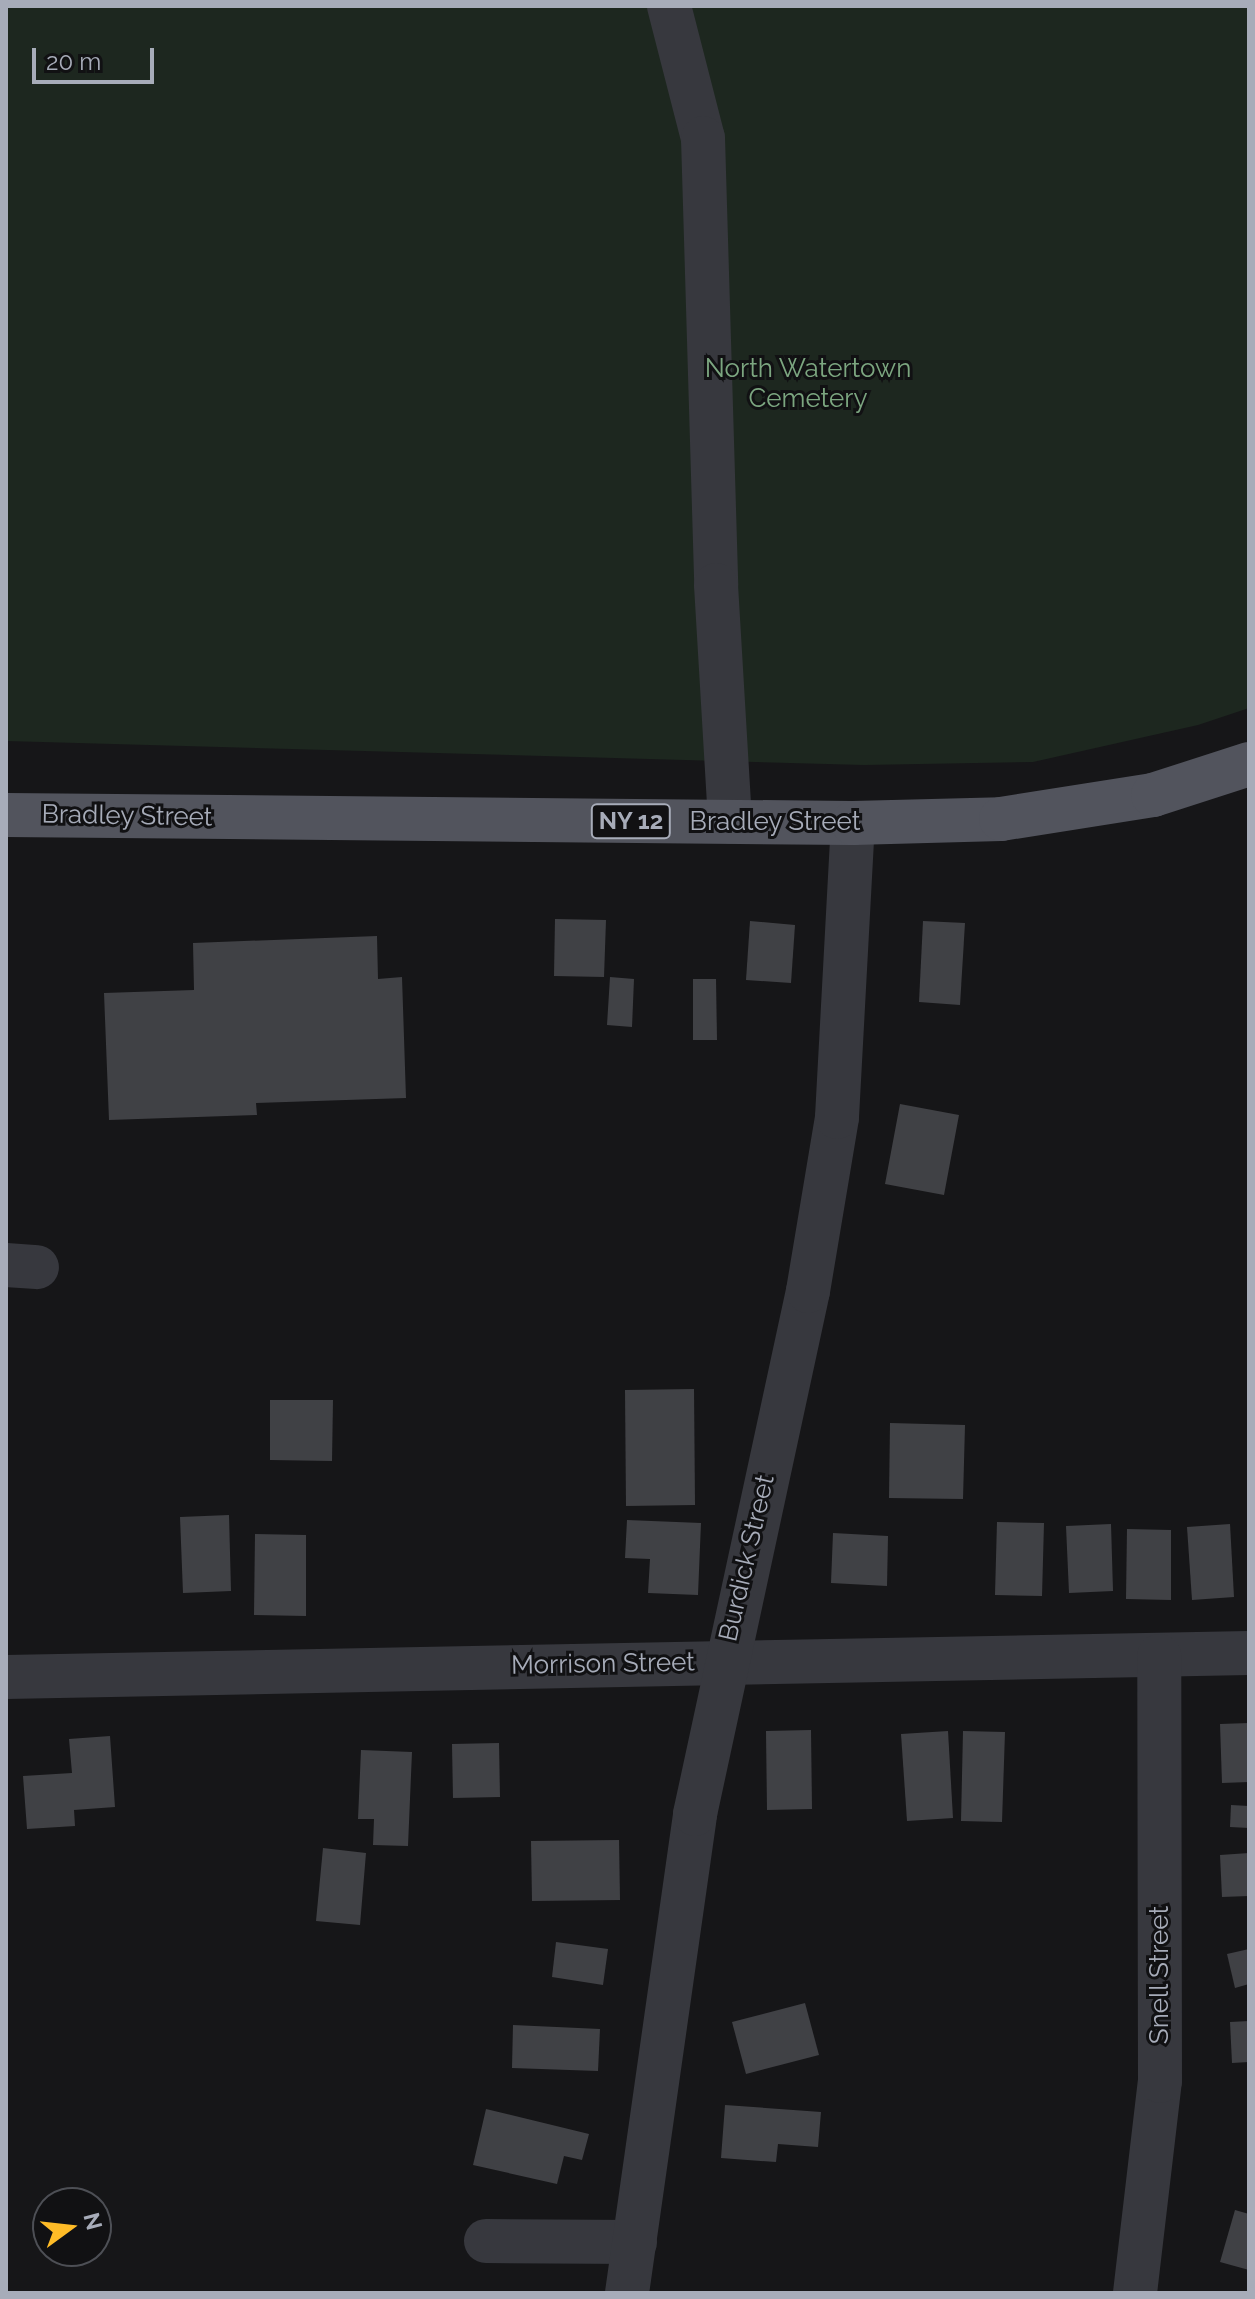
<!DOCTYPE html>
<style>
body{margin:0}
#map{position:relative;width:1255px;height:2299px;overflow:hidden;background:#161618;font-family:Raleway,sans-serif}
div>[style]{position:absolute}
.green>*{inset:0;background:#1d271f}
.building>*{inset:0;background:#404145}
.minor>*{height:44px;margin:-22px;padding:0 22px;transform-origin:22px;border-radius:22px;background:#37383e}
.major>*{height:44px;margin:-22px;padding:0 22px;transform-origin:22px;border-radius:22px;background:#52545d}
span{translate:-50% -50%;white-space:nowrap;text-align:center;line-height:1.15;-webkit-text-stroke:6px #111113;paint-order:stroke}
.shield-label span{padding:2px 6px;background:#111113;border:2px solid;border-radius:6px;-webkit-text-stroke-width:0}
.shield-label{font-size:24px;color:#a7acb9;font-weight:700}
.park-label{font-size:26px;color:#7ca680}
.street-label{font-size:26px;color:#a7acb9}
.frame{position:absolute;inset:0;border:8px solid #a7acb9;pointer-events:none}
.north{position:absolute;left:32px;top:2187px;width:80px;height:80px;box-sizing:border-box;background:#111113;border:2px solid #4d4f55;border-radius:50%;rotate:75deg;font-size:22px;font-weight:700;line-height:32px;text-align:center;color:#a7acb9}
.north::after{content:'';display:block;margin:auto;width:28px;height:36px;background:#ffbc27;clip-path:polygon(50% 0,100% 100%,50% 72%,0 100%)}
.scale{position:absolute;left:32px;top:48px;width:122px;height:36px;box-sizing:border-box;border:4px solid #a7acb9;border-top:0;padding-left:10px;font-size:24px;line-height:28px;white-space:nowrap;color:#a7acb9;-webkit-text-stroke:6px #111113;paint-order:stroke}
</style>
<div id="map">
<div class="green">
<i style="clip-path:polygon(6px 6px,1249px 6px,1249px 708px,1198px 725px,1033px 762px,864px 765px,6px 741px)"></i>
</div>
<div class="building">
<i style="clip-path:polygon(555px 919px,606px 920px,604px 977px,554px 976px)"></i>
<i style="clip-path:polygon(750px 921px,795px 925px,791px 983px,746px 980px)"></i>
<i style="clip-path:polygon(923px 921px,965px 923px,960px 1005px,919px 1002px)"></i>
<i style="clip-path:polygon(377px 936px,378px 979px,402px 977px,406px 1098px,256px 1103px,257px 1115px,109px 1120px,104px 993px,194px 990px,193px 943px)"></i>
<i style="clip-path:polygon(610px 977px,634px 979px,632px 1027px,607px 1025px)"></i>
<i style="clip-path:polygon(693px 979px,716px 979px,717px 1040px,693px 1040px)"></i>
<i style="clip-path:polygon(900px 1104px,959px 1115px,944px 1195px,885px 1184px)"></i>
<i style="clip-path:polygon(694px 1389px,695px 1505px,626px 1506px,625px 1390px)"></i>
<i style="clip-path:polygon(270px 1400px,333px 1400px,332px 1461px,270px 1460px)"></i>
<i style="clip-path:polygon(890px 1423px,965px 1425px,963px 1499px,889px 1498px)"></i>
<i style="clip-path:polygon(229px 1515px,231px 1591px,183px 1593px,180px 1517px)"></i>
<i style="clip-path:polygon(627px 1520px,701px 1523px,698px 1595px,648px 1593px,650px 1559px,625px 1558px)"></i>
<i style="clip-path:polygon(997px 1522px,1044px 1523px,1042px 1596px,995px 1595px)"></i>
<i style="clip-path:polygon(1111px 1524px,1113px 1591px,1069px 1593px,1066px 1526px)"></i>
<i style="clip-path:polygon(1230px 1524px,1234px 1597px,1192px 1600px,1187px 1527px)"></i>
<i style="clip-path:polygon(1127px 1529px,1171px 1530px,1171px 1600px,1126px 1599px)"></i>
<i style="clip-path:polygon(833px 1533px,888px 1536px,887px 1586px,831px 1583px)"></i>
<i style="clip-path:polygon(255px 1534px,306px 1535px,306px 1616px,254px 1615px)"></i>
<i style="clip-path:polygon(1249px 1723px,1249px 1782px,1222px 1783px,1220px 1724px)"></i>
<i style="clip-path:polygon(811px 1730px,812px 1809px,767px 1810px,766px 1731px)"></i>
<i style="clip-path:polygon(948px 1731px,953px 1818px,907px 1821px,901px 1734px)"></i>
<i style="clip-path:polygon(963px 1731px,1005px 1732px,1002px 1822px,961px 1821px)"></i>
<i style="clip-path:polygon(110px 1736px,115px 1807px,74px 1810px,75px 1826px,27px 1829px,23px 1776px,72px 1773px,69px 1739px)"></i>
<i style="clip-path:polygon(499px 1743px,500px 1797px,453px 1798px,452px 1744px)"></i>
<i style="clip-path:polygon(361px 1750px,412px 1752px,408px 1846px,373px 1845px,374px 1819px,358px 1819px)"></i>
<i style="clip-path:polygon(1231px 1805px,1249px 1806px,1249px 1828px,1230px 1827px)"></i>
<i style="clip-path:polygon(619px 1840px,620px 1900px,532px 1901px,531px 1841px)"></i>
<i style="clip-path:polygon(323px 1848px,366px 1853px,360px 1925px,316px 1921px)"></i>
<i style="clip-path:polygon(1249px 1853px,1249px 1896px,1222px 1897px,1220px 1855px)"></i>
<i style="clip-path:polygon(556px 1942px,608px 1949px,603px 1985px,552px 1977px)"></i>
<i style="clip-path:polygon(1249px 1949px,1249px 1984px,1235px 1988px,1227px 1954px)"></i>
<i style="clip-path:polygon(805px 2003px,819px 2055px,746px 2074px,732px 2022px)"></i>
<i style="clip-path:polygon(1249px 2021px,1249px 2062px,1232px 2063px,1230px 2022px)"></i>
<i style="clip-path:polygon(513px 2025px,600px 2029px,598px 2071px,512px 2068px)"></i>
<i style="clip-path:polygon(725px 2105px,821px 2112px,818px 2147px,778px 2144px,776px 2162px,721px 2158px)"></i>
<i style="clip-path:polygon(486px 2109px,589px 2134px,582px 2160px,564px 2156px,557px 2184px,473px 2165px)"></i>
<i style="clip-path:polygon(1235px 2210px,1249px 2214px,1249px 2270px,1220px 2262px)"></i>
</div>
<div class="minor">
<i style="left:669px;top:6px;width:136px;rotate:75.6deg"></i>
<i style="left:703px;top:138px;width:447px;rotate:88.3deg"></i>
<i style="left:716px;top:585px;width:237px;rotate:86.6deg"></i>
<i style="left:6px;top:1265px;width:31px;rotate:4deg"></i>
<i style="left:6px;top:1677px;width:1243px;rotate:-1.11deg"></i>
<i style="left:486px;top:2241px;width:149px;rotate:0.4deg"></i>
<i style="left:627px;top:2293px;width:484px;rotate:-81.9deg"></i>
<i style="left:695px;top:1814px;width:535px;rotate:-77.81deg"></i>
<i style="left:808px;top:1291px;width:176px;rotate:-80.5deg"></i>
<i style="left:837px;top:1117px;width:294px;rotate:-86.9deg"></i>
<i style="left:1135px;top:2293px;width:213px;rotate:-83.3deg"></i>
<i style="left:1160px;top:2081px;width:425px;rotate:-90.1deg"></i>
</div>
<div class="major">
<i style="left:6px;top:815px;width:847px;rotate:0.54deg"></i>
<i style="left:853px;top:823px;width:148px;rotate:-1.5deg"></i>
<i style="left:1001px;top:819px;width:154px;rotate:-9deg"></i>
<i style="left:1153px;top:795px;width:101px;rotate:-17.9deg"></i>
</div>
<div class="shield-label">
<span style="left:631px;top:821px">NY 12</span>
</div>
<div class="park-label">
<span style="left:808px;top:384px">North Watertown<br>Cemetery</span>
</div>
<div class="street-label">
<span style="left:127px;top:816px;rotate:1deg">Bradley Street</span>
<span style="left:775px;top:822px">Bradley Street</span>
<span style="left:747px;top:1558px;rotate:-77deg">Burdick Street</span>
<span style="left:603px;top:1664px;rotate:-1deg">Morrison Street</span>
<span style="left:1160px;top:1975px;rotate:-90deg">Snell Street</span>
</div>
<div class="frame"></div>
<div class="north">N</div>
<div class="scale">20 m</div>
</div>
